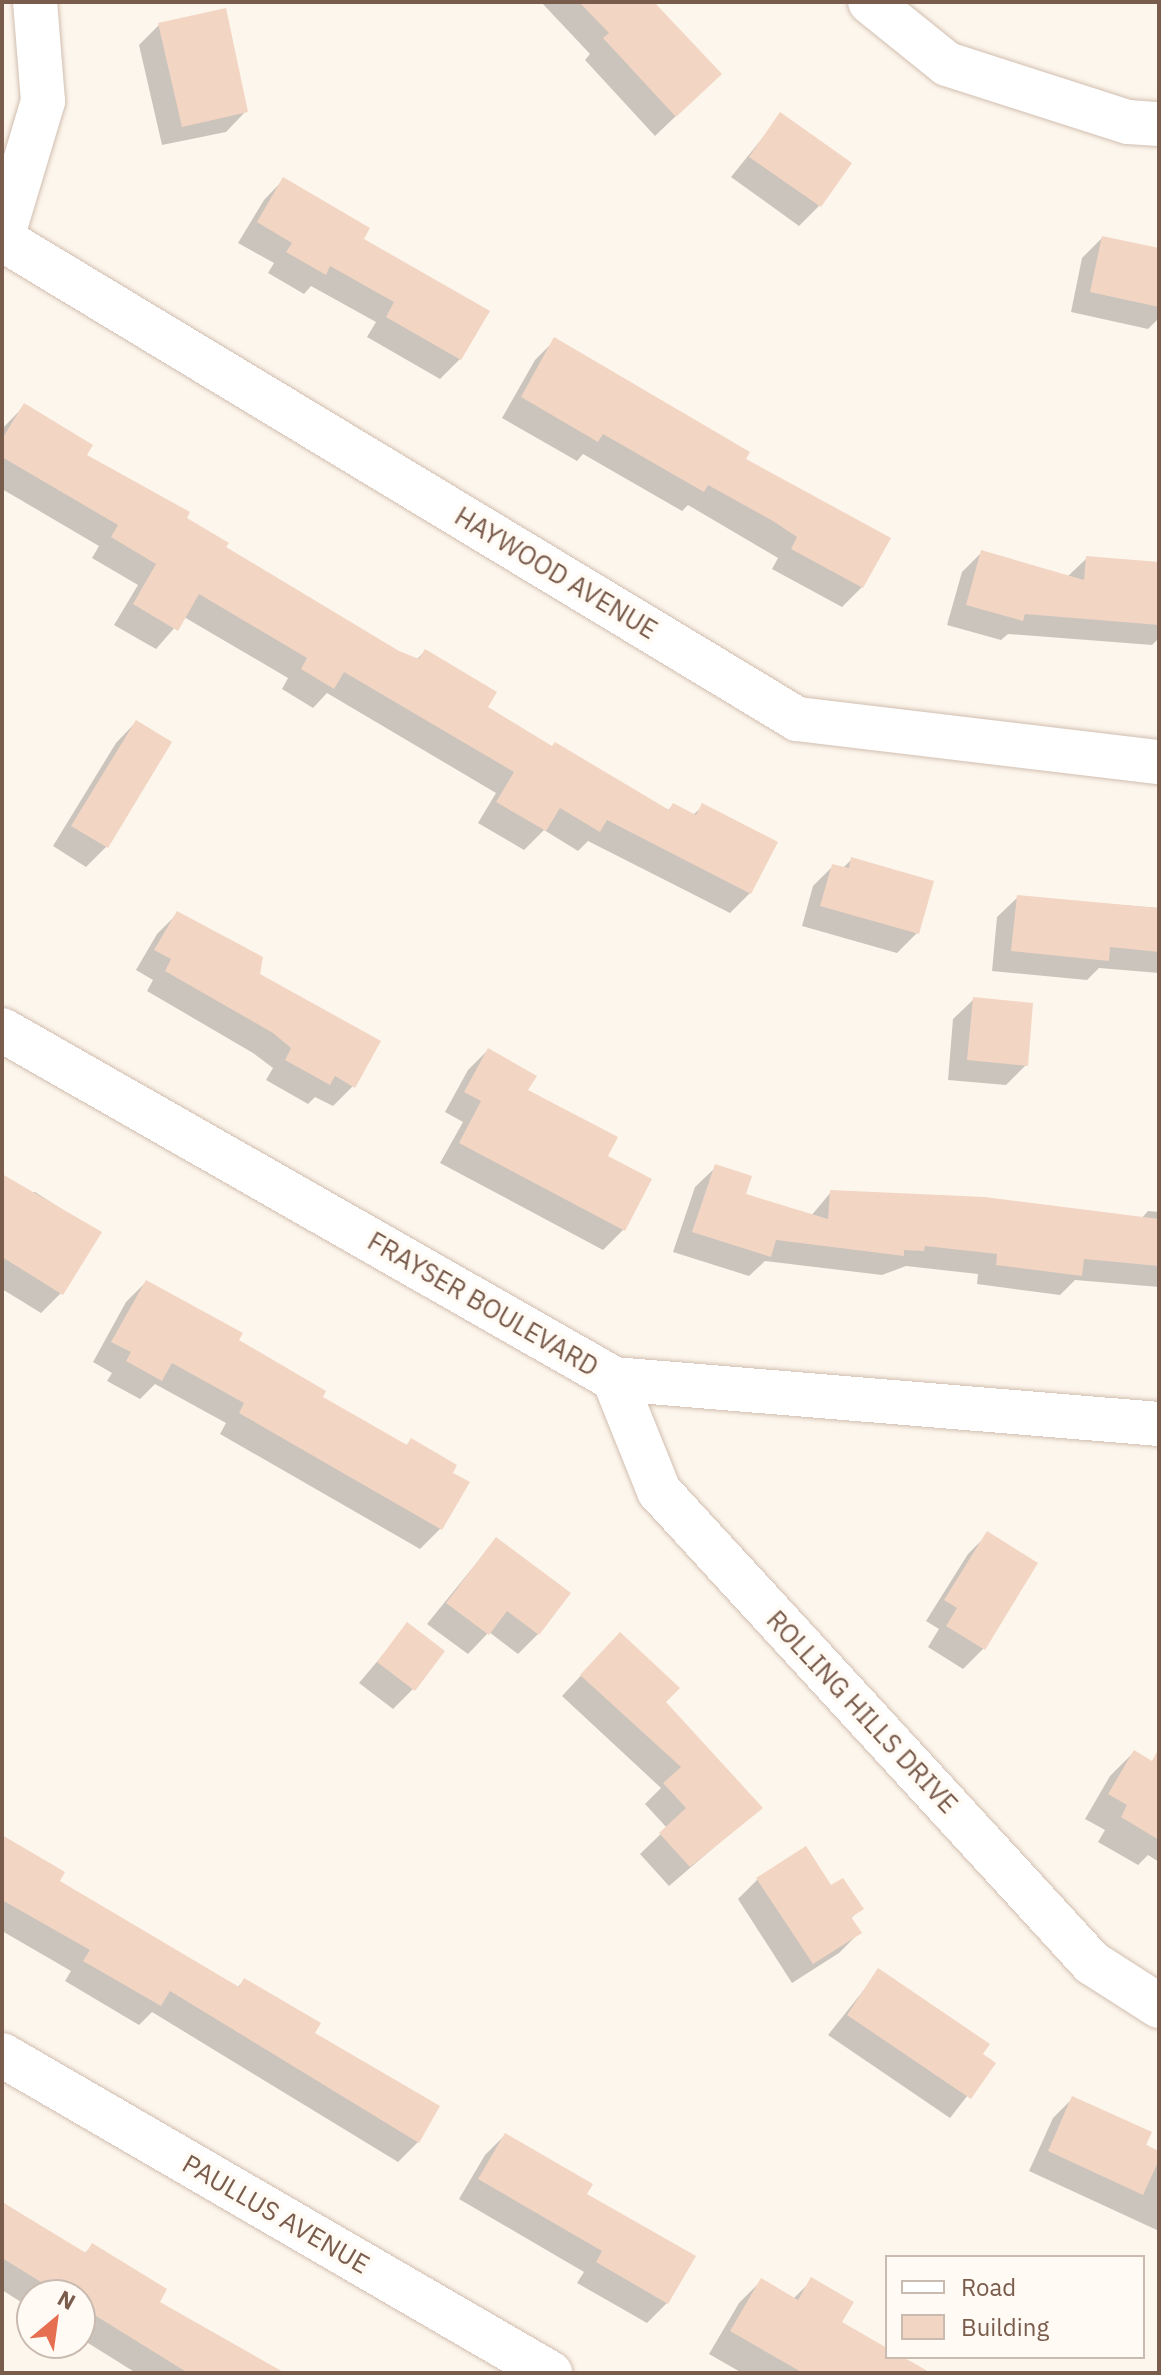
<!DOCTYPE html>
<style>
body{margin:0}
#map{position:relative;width:1161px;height:2375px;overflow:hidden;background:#fdf6ec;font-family:"IBM Plex Sans",sans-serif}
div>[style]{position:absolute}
.shadow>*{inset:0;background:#0003}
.building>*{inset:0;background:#f3d5c3}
.roads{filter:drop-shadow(0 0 2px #d1beb0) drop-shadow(0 0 2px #d1beb0)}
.minor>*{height:44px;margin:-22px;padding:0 22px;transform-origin:22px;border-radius:22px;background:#fff}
.secondary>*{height:44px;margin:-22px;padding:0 22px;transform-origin:22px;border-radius:22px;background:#fff}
span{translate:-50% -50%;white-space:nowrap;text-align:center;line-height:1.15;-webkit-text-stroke:7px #fffaf3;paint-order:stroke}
.street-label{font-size:26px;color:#7a5c4d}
.frame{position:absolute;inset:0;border:4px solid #7a5c4d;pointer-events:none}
.legend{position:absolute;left:885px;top:2255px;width:260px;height:104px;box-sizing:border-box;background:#fffaf3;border:2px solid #cabbb1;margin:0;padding:10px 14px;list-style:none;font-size:24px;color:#7a5c4d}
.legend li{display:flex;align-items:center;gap:16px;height:40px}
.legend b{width:40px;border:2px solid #cabbb1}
.north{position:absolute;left:16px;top:2279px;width:80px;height:80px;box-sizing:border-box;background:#fffaf3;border:2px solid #cabbb1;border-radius:50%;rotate:29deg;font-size:22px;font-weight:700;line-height:32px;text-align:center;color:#7a5c4d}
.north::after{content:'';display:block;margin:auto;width:28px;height:36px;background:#e76f51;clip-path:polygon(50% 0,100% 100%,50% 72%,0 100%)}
</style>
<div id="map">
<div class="shadow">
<i style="clip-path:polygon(541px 2px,651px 2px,699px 94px,655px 136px,585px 60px,590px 54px)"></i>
<i style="clip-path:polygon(159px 25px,246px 111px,226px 132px,162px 145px,139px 45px)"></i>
<i style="clip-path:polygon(781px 115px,819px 206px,799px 226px,731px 177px)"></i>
<i style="clip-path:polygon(284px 179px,460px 359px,440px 379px,367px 337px,376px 322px,311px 286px,304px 294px,268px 273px,274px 263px,238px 243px,264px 200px)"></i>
<i style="clip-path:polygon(1102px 238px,1159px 250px,1159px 318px,1148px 329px,1071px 312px,1082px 258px)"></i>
<i style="clip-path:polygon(555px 340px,744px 460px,862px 587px,842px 607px,772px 569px,778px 558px,688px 505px,682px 511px,583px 454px,577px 461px,502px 418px,535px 360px)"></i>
<i style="clip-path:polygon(24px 406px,84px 456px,223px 548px,398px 652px,416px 660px,425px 651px,486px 708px,552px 748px,667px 811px,673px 805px,693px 815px,703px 806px,750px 893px,730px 913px,588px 841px,578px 851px,544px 830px,524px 850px,478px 823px,496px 793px,327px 693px,313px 708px,282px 689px,288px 678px,184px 617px,156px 649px,114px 625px,138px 585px,92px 558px,99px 546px,2px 489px,2px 429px)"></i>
<i style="clip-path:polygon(982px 552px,1067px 577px,1087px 558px,1159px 564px,1159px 638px,1152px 645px,1008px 634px,1001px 640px,947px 625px,962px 572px)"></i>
<i style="clip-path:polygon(136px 722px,106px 847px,86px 867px,53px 846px,116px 743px)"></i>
<i style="clip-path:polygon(851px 860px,917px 933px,897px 953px,802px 926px,813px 886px,833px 866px,843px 868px)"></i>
<i style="clip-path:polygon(1018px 897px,1159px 908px,1159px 973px,1099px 968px,1087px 980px,992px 971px,997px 917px)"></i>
<i style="clip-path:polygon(177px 914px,257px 975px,353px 1086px,333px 1106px,315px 1097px,308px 1104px,266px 1080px,273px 1068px,253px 1053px,147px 991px,153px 980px,136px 970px,157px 934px)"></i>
<i style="clip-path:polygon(974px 999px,1026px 1065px,1006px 1085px,948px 1080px,953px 1019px)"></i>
<i style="clip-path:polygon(488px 1050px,526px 1091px,606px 1157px,649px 1180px,623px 1230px,603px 1250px,440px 1163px,463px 1122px,445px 1112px,468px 1070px)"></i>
<i style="clip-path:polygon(716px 1167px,744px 1196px,811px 1216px,831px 1192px,1141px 1219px,1148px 1211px,1159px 1212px,1159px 1287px,1075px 1280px,1060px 1295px,977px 1284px,978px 1274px,906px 1266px,882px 1275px,765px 1261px,749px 1276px,673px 1252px,695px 1187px)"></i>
<i style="clip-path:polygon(35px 1192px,99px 1233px,61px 1293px,41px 1313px,2px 1289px,2px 1195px)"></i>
<i style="clip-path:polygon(146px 1282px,320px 1397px,405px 1447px,411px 1440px,450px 1473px,440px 1529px,420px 1549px,220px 1434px,226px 1423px,155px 1384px,140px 1399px,107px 1381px,112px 1373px,93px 1362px,126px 1302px)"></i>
<i style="clip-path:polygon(988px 1534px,983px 1649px,963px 1669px,928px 1647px,939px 1629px,926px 1621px,968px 1554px)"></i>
<i style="clip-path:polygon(496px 1539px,538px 1634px,518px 1654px,489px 1632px,468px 1654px,427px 1624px)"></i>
<i style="clip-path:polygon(408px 1625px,413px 1689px,393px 1709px,359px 1683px)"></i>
<i style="clip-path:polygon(600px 1655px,664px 1702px,760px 1808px,669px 1886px,640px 1854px,667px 1828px,645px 1804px,661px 1788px,562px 1696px)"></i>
<i style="clip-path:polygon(1134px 1752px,1159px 1767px,1159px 1862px,1148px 1855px,1138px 1865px,1098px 1842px,1105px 1830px,1085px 1819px,1110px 1776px)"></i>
<i style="clip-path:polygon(2px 1837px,57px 1882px,237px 1988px,244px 1980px,312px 2034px,418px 2142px,398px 2162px,152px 2012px,139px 2025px,65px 1981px,71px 1971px,2px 1931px)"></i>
<i style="clip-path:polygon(758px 1879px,831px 1888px,861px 1909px,850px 1919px,859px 1933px,839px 1953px,792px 1983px,738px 1899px)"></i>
<i style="clip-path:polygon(879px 1971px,993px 2063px,950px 2118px,828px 2035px)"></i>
<i style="clip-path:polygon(1073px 2098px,1159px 2153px,1159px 2231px,1029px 2171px,1053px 2118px)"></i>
<i style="clip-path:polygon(505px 2135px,584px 2194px,667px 2303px,647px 2323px,577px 2283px,584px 2272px,459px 2199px,485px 2155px)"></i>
<i style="clip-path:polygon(2px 2202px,84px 2254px,92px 2246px,157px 2303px,281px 2373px,136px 2373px,80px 2338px,80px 2295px,32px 2295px,32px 2309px,2px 2290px)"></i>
<i style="clip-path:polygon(762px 2280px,793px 2299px,812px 2280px,840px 2322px,887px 2350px,887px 2357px,899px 2357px,927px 2373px,742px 2373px,709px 2354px,739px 2303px)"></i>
</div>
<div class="building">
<i style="clip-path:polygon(579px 2px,654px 2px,722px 74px,676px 117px,603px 38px,609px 33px)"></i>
<i style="clip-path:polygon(226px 8px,248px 112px,182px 127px,158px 23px)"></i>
<i style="clip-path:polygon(780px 112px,852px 163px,821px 207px,749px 157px)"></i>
<i style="clip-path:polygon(283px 177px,370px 228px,364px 239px,490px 311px,461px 360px,386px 317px,394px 302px,330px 266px,326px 275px,286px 252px,292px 243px,257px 222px)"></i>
<i style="clip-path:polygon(1102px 236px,1159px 248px,1159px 307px,1090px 292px)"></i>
<i style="clip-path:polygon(554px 337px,750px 452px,746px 459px,891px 538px,863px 588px,791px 549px,797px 537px,773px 521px,708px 485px,704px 492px,603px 434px,598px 442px,521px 397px)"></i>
<i style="clip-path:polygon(24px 403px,93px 445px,87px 455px,190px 512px,187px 518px,229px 543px,226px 547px,399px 651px,419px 659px,425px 649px,497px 692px,488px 707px,552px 746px,555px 742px,669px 810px,673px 803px,696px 815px,702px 803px,778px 842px,751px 894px,607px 820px,600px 832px,560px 808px,546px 831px,496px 802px,514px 772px,344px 672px,334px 689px,301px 669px,307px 658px,199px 594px,178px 631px,133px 604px,156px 564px,111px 537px,118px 525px,2px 457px,2px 439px)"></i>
<i style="clip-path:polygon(981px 550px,1084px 580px,1086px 556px,1159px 562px,1159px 625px,1025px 614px,1023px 621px,966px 605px)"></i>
<i style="clip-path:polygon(136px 720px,172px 742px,108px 848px,71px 826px)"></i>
<i style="clip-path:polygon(851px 857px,934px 881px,919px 934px,820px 906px,832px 864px,849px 868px)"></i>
<i style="clip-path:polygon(1017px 895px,1159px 908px,1159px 952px,1110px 947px,1109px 961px,1011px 951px)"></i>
<i style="clip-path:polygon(177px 911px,263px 957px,260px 974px,381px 1041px,355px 1088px,335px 1076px,330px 1085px,285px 1060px,291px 1048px,273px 1033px,165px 971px,171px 959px,154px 950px)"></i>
<i style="clip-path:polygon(973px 997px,1033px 1003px,1028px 1066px,967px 1060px)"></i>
<i style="clip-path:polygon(488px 1048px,537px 1076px,528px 1090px,618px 1137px,608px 1156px,652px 1179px,625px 1231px,459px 1143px,481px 1101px,464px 1092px)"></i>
<i style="clip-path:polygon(715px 1164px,752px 1176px,746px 1194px,828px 1219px,830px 1190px,984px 1197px,1159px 1219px,1159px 1266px,1084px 1259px,1082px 1276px,996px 1265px,997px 1254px,925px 1246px,924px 1251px,904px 1250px,904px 1256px,776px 1240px,771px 1257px,692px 1232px)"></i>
<i style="clip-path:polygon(2px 1174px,102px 1232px,63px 1295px,2px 1257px)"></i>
<i style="clip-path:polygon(146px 1280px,243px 1333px,239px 1340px,326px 1391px,323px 1397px,407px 1445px,411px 1438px,457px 1465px,453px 1473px,470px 1482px,442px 1530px,239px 1413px,244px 1403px,172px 1363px,162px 1381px,126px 1361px,131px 1352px,111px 1342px)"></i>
<i style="clip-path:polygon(987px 1531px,1038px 1563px,985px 1650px,946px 1626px,957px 1608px,944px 1600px)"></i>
<i style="clip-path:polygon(496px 1537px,571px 1593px,539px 1635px,507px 1611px,489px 1635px,446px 1603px)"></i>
<i style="clip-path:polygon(407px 1622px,445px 1651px,415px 1691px,377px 1662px)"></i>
<i style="clip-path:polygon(620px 1632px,680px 1688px,666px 1702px,763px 1808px,690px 1867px,659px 1833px,686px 1808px,663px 1783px,681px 1767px,580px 1675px)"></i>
<i style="clip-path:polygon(1159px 1748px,1159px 1840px,1121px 1817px,1127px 1805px,1108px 1794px,1134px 1750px,1152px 1761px)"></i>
<i style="clip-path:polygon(2px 1835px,65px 1872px,60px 1881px,239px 1987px,244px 1978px,321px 2023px,315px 2033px,440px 2106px,419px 2143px,170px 1991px,161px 2006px,83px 1961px,90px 1950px,2px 1900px)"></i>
<i style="clip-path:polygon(806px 1846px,831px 1885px,843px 1878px,864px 1909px,851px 1917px,862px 1933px,813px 1964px,756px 1878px)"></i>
<i style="clip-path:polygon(878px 1968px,990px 2044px,983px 2054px,996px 2063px,971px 2099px,847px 2015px)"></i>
<i style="clip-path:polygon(1072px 2096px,1152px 2132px,1146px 2145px,1159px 2151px,1159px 2160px,1143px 2195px,1048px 2151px)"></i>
<i style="clip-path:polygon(505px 2133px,593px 2184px,587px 2194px,696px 2256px,668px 2304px,596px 2262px,602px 2251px,478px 2179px)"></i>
<i style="clip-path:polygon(2px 2202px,86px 2253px,92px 2243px,167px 2289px,160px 2302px,285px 2373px,188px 2373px,80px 2306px,80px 2295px,62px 2295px,2px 2258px)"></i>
<i style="clip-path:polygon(811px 2277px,854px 2302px,842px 2322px,887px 2348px,887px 2357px,903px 2357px,931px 2373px,803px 2373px,730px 2331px,761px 2278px,798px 2300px)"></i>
</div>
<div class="roads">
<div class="minor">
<i style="left:870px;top:2px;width:99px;rotate:38.8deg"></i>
<i style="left:947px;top:64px;width:190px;rotate:17.8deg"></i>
<i style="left:1128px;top:122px;width:31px;rotate:4deg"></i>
<i style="left:2px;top:238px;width:143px;rotate:-73.3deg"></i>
<i style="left:43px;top:101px;width:99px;rotate:-94.6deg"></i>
<i style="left:2px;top:239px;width:929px;rotate:31.12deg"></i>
<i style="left:797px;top:719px;width:365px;rotate:6.8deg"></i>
<i style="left:614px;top:1379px;width:121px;rotate:68.1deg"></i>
<i style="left:659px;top:1491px;width:641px;rotate:47.47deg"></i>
<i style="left:1092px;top:1963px;width:80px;rotate:32.7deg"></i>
<i style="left:2px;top:2055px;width:634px;rotate:30.13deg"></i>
</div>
<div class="secondary">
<i style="left:2px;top:1030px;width:705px;rotate:29.69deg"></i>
<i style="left:614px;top:1379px;width:547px;rotate:4.72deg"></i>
</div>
</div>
<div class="street-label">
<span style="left:556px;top:573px;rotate:31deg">HAYWOOD AVENUE</span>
<span style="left:483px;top:1304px;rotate:30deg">FRAYSER BOULEVARD</span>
<span style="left:862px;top:1712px;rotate:47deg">ROLLING HILLS DRIVE</span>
<span style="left:276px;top:2214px;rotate:30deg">PAULLUS AVENUE</span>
</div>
<div class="frame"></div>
<ul class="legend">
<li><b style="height:10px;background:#fff"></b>Road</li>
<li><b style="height:22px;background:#f3d5c3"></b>Building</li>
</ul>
<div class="north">N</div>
</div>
